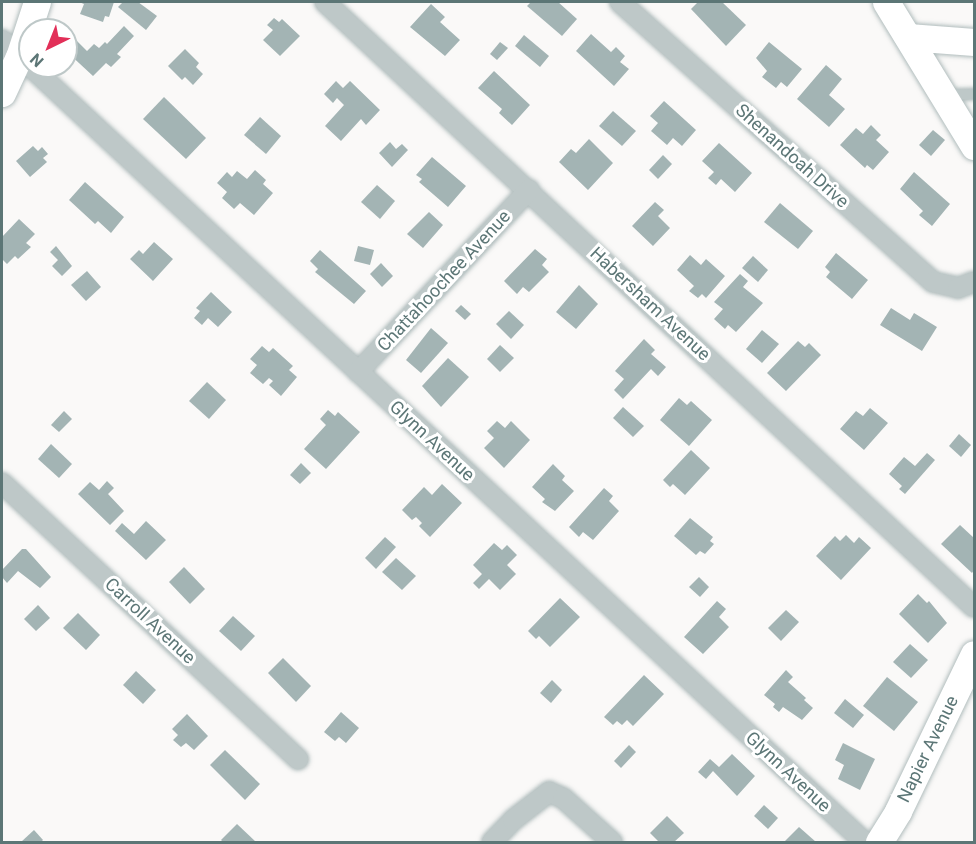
<!DOCTYPE html>
<style>
body{margin:0}
#map{position:relative;width:976px;height:844px;overflow:hidden;background:#faf9f8;font-family:Roboto,sans-serif}
div>[style]{position:absolute}
.building>*{inset:0;background:#a3b4b4}
.roads{filter:drop-shadow(0 0 2px #b1bdbd) drop-shadow(0 0 2px #b1bdbd)}
.lane>*{height:10px;margin:-5px;padding:0 5px;transform-origin:5px;border-radius:5px;background:#bec8c8}
.street>*{height:20px;margin:-10px;padding:0 10px;transform-origin:10px;border-radius:10px;background:#bec8c8}
.secondary>*{height:27px;margin:-13.5px;padding:0 13.5px;transform-origin:13.5px;border-radius:13.5px;background:#fff}
span{translate:-50% -50%;white-space:nowrap;text-align:center;line-height:1.15;-webkit-text-stroke:6px #fff;paint-order:stroke}
.street-label{font-size:18px;color:#5c7676}
.frame{position:absolute;inset:0;border:3px solid #5c7676;pointer-events:none}
.north{position:absolute;left:18px;top:18px;width:60px;height:60px;box-sizing:border-box;background:#fff;border:2px solid #bec8c8;border-radius:50%;rotate:223deg;font-size:16px;font-weight:700;line-height:24px;text-align:center;color:#5c7676}
.north::after{content:'';display:block;margin:auto;width:21px;height:27px;background:#e22f58;clip-path:polygon(50% 0,100% 100%,50% 72%,0 100%)}
</style>
<div id="map">
<div class="building">
<i style="clip-path:polygon(79px 2px,114px 2px,109px 17px,105px 16px,103px 22px,80px 14px,84px 4px)"></i>
<i style="clip-path:polygon(123px 2px,138px 2px,157px 16px,146px 30px,118px 7px)"></i>
<i style="clip-path:polygon(531px 2px,558px 2px,577px 19px,562px 36px,527px 6px)"></i>
<i style="clip-path:polygon(698px 2px,722px 2px,746px 25px,726px 46px,691px 9px)"></i>
<i style="clip-path:polygon(431px 4px,445px 17px,440px 22px,460px 40px,445px 56px,410px 27px)"></i>
<i style="clip-path:polygon(274px 18px,279px 22px,282px 19px,300px 36px,280px 56px,263px 40px,273px 30px,267px 25px)"></i>
<i style="clip-path:polygon(124px 26px,134px 36px,117px 54px,121px 57px,111px 67px,106px 63px,93px 76px,66px 51px,66px 46px,74px 38px,87px 51px,94px 44px,99px 48px,105px 42px,107px 44px)"></i>
<i style="clip-path:polygon(591px 34px,611px 52px,616px 47px,625px 56px,620px 62px,629px 69px,614px 86px,576px 51px)"></i>
<i style="clip-path:polygon(524px 35px,549px 56px,540px 67px,515px 46px)"></i>
<i style="clip-path:polygon(500px 42px,508px 48px,497px 60px,490px 54px)"></i>
<i style="clip-path:polygon(769px 42px,802px 69px,787px 87px,781px 82px,776px 88px,762px 77px,767px 71px,756px 58px)"></i>
<i style="clip-path:polygon(185px 49px,199px 63px,196px 67px,203px 74px,193px 85px,185px 77px,182px 80px,168px 66px)"></i>
<i style="clip-path:polygon(826px 65px,842px 79px,829px 95px,845px 109px,829px 127px,797px 99px)"></i>
<i style="clip-path:polygon(494px 71px,530px 105px,512px 125px,499px 113px,502px 109px,478px 88px)"></i>
<i style="clip-path:polygon(336px 81px,343px 88px,350px 81px,380px 110px,366px 125px,361px 119px,341px 141px,325px 126px,344px 105px,337px 98px,333px 103px,324px 94px)"></i>
<i style="clip-path:polygon(164px 97px,206px 138px,186px 159px,143px 119px)"></i>
<i style="clip-path:polygon(664px 101px,696px 130px,682px 146px,673px 138px,667px 145px,651px 131px,658px 123px,650px 116px)"></i>
<i style="clip-path:polygon(613px 111px,636px 131px,622px 146px,599px 126px)"></i>
<i style="clip-path:polygon(260px 117px,281px 136px,266px 154px,244px 135px)"></i>
<i style="clip-path:polygon(871px 125px,881px 135px,876px 140px,889px 152px,873px 170px,867px 165px,865px 168px,840px 145px,856px 128px,863px 134px)"></i>
<i style="clip-path:polygon(933px 130px,945px 140px,931px 156px,919px 145px)"></i>
<i style="clip-path:polygon(589px 139px,613px 163px,588px 190px,559px 162px,571px 149px,576px 153px)"></i>
<i style="clip-path:polygon(390px 142px,396px 149px,402px 144px,408px 150px,392px 167px,379px 153px)"></i>
<i style="clip-path:polygon(719px 143px,752px 173px,735px 192px,721px 179px,716px 185px,708px 178px,714px 172px,702px 161px)"></i>
<i style="clip-path:polygon(33px 146px,38px 151px,42px 147px,48px 154px,43px 158px,47px 162px,30px 177px,16px 161px)"></i>
<i style="clip-path:polygon(663px 155px,672px 164px,658px 179px,649px 170px)"></i>
<i style="clip-path:polygon(432px 157px,466px 186px,448px 207px,419px 182px,422px 179px,416px 175px)"></i>
<i style="clip-path:polygon(255px 170px,266px 180px,263px 184px,273px 193px,254px 215px,240px 203px,234px 209px,222px 198px,227px 192px,217px 183px,227px 172px,232px 177px,237px 171px,247px 179px)"></i>
<i style="clip-path:polygon(914px 172px,950px 204px,932px 226px,919px 215px,923px 211px,900px 189px)"></i>
<i style="clip-path:polygon(85px 182px,124px 217px,111px 233px,98px 221px,95px 224px,69px 200px)"></i>
<i style="clip-path:polygon(377px 185px,395px 201px,380px 219px,361px 202px)"></i>
<i style="clip-path:polygon(655px 202px,664px 210px,658px 216px,670px 228px,653px 246px,632px 226px)"></i>
<i style="clip-path:polygon(780px 203px,813px 231px,798px 249px,764px 222px)"></i>
<i style="clip-path:polygon(429px 212px,443px 225px,423px 248px,407px 234px)"></i>
<i style="clip-path:polygon(19px 219px,35px 234px,26px 243px,31px 247px,18px 259px,15px 256px,7px 264px,2px 259px,2px 237px)"></i>
<i style="clip-path:polygon(154px 242px,173px 259px,153px 281px,130px 259px,139px 250px,143px 254px)"></i>
<i style="clip-path:polygon(56px 246px,72px 266px,62px 276px,52px 266px,58px 260px,50px 252px)"></i>
<i style="clip-path:polygon(358px 246px,374px 250px,370px 265px,354px 261px)"></i>
<i style="clip-path:polygon(535px 249px,547px 259px,542px 265px,549px 272px,529px 292px,523px 287px,517px 294px,504px 281px)"></i>
<i style="clip-path:polygon(320px 250px,366px 291px,354px 304px,315px 272px,318px 269px,310px 261px)"></i>
<i style="clip-path:polygon(836px 253px,868px 280px,852px 299px,826px 277px,830px 272px,825px 267px)"></i>
<i style="clip-path:polygon(690px 255px,701px 265px,706px 259px,725px 276px,706px 298px,702px 294px,698px 298px,689px 291px,694px 286px,677px 270px)"></i>
<i style="clip-path:polygon(753px 256px,768px 270px,758px 282px,742px 268px)"></i>
<i style="clip-path:polygon(381px 263px,393px 276px,382px 287px,370px 274px)"></i>
<i style="clip-path:polygon(87px 271px,101px 287px,86px 301px,71px 285px)"></i>
<i style="clip-path:polygon(740px 274px,748px 281px,743px 287px,763px 303px,736px 332px,728px 325px,725px 329px,714px 319px,723px 309px,714px 302px)"></i>
<i style="clip-path:polygon(579px 285px,598px 304px,576px 329px,556px 312px)"></i>
<i style="clip-path:polygon(211px 292px,232px 312px,218px 327px,208px 318px,202px 325px,194px 318px,200px 311px,196px 308px)"></i>
<i style="clip-path:polygon(461px 305px,471px 314px,465px 320px,455px 311px)"></i>
<i style="clip-path:polygon(891px 308px,910px 320px,914px 313px,937px 327px,922px 351px,880px 325px)"></i>
<i style="clip-path:polygon(509px 311px,524px 325px,511px 339px,496px 324px)"></i>
<i style="clip-path:polygon(431px 328px,448px 343px,421px 373px,406px 360px)"></i>
<i style="clip-path:polygon(762px 330px,779px 344px,762px 363px,746px 349px)"></i>
<i style="clip-path:polygon(644px 339px,655px 350px,651px 354px,666px 367px,658px 376px,651px 369px,623px 399px,614px 390px,624px 379px,615px 371px)"></i>
<i style="clip-path:polygon(798px 341px,805px 347px,809px 343px,821px 355px,786px 391px,767px 373px)"></i>
<i style="clip-path:polygon(500px 345px,514px 358px,500px 372px,487px 359px)"></i>
<i style="clip-path:polygon(262px 346px,269px 352px,273px 348px,293px 366px,289px 370px,297px 377px,281px 396px,269px 385px,273px 381px,269px 378px,263px 384px,250px 373px,257px 365px,250px 359px)"></i>
<i style="clip-path:polygon(448px 358px,469px 377px,441px 407px,422px 386px)"></i>
<i style="clip-path:polygon(207px 382px,226px 400px,209px 419px,189px 401px)"></i>
<i style="clip-path:polygon(679px 398px,687px 405px,691px 401px,712px 420px,689px 446px,660px 420px)"></i>
<i style="clip-path:polygon(623px 407px,644px 426px,633px 437px,613px 418px)"></i>
<i style="clip-path:polygon(870px 408px,888px 423px,864px 450px,840px 429px,856px 411px,863px 416px)"></i>
<i style="clip-path:polygon(328px 410px,335px 416px,338px 412px,360px 432px,326px 469px,304px 449px,326px 425px,320px 419px)"></i>
<i style="clip-path:polygon(64px 411px,72px 419px,59px 432px,51px 425px)"></i>
<i style="clip-path:polygon(497px 421px,505px 428px,511px 421px,530px 440px,504px 468px,484px 448px,494px 438px,487px 431px)"></i>
<i style="clip-path:polygon(959px 434px,971px 445px,961px 457px,949px 446px)"></i>
<i style="clip-path:polygon(51px 444px,72px 464px,59px 478px,38px 459px)"></i>
<i style="clip-path:polygon(691px 450px,710px 468px,685px 495px,673px 484px,670px 487px,663px 480px)"></i>
<i style="clip-path:polygon(927px 453px,935px 460px,905px 494px,899px 489px,902px 486px,889px 474px,904px 457px,915px 466px)"></i>
<i style="clip-path:polygon(301px 463px,311px 473px,300px 484px,290px 475px)"></i>
<i style="clip-path:polygon(553px 464px,565px 476px,562px 480px,574px 491px,555px 511px,542px 502px,545px 499px,532px 487px)"></i>
<i style="clip-path:polygon(107px 481px,114px 488px,108px 494px,124px 511px,110px 525px,78px 494px,90px 482px,99px 490px)"></i>
<i style="clip-path:polygon(442px 484px,462px 503px,430px 537px,419px 526px,422px 523px,416px 517px,412px 520px,402px 510px,424px 487px,432px 495px)"></i>
<i style="clip-path:polygon(604px 488px,613px 496px,609px 501px,619px 511px,593px 540px,583px 532px,579px 537px,569px 527px)"></i>
<i style="clip-path:polygon(690px 518px,713px 537px,710px 541px,714px 544px,705px 554px,700px 551px,696px 555px,674px 536px)"></i>
<i style="clip-path:polygon(146px 521px,166px 540px,146px 560px,115px 531px,122px 523px,134px 534px)"></i>
<i style="clip-path:polygon(960px 525px,974px 538px,974px 570px,972px 573px,941px 544px)"></i>
<i style="clip-path:polygon(846px 535px,854px 543px,859px 537px,871px 548px,841px 580px,816px 556px,835px 536px,840px 541px)"></i>
<i style="clip-path:polygon(385px 537px,396px 547px,376px 569px,365px 558px)"></i>
<i style="clip-path:polygon(494px 543px,502px 550px,507px 545px,517px 555px,507px 565px,516px 574px,500px 590px,489px 579px,479px 589px,473px 583px,482px 574px,473px 565px)"></i>
<i style="clip-path:polygon(22px 549px,26px 549px,51px 577px,40px 588px,18px 571px,7px 583px,2px 577px,2px 570px)"></i>
<i style="clip-path:polygon(396px 558px,416px 576px,402px 590px,382px 572px)"></i>
<i style="clip-path:polygon(184px 567px,205px 589px,190px 604px,169px 582px)"></i>
<i style="clip-path:polygon(699px 577px,709px 587px,700px 597px,689px 587px)"></i>
<i style="clip-path:polygon(918px 594px,927px 603px,929px 601px,947px 623px,928px 643px,899px 614px)"></i>
<i style="clip-path:polygon(560px 598px,580px 617px,550px 647px,539px 636px,536px 639px,528px 631px)"></i>
<i style="clip-path:polygon(717px 601px,726px 609px,719px 617px,729px 627px,703px 654px,684px 637px)"></i>
<i style="clip-path:polygon(38px 605px,50px 618px,36px 631px,24px 619px)"></i>
<i style="clip-path:polygon(786px 610px,799px 622px,781px 641px,768px 628px)"></i>
<i style="clip-path:polygon(78px 613px,100px 635px,86px 650px,63px 628px)"></i>
<i style="clip-path:polygon(233px 616px,255px 636px,241px 651px,219px 631px)"></i>
<i style="clip-path:polygon(910px 644px,928px 660px,911px 678px,893px 662px)"></i>
<i style="clip-path:polygon(283px 658px,311px 686px,296px 702px,268px 673px)"></i>
<i style="clip-path:polygon(786px 670px,793px 677px,788px 682px,806px 698px,804px 700px,813px 708px,802px 720px,783px 707px,779px 712px,773px 707px,775px 704px,764px 695px)"></i>
<i style="clip-path:polygon(136px 671px,156px 690px,143px 704px,123px 685px)"></i>
<i style="clip-path:polygon(644px 675px,664px 694px,633px 726px,627px 720px,622px 725px,617px 721px,613px 725px,604px 717px)"></i>
<i style="clip-path:polygon(887px 677px,918px 702px,894px 731px,863px 706px)"></i>
<i style="clip-path:polygon(552px 680px,562px 690px,551px 703px,540px 693px)"></i>
<i style="clip-path:polygon(845px 699px,864px 715px,853px 728px,834px 713px)"></i>
<i style="clip-path:polygon(341px 712px,359px 728px,346px 743px,339px 737px,335px 741px,324px 732px)"></i>
<i style="clip-path:polygon(187px 714px,208px 736px,194px 750px,186px 743px,181px 747px,173px 740px,178px 735px,172px 729px)"></i>
<i style="clip-path:polygon(843px 743px,875px 759px,860px 790px,838px 779px,844px 765px,835px 760px)"></i>
<i style="clip-path:polygon(629px 745px,636px 752px,621px 768px,614px 761px)"></i>
<i style="clip-path:polygon(225px 750px,260px 784px,245px 800px,210px 765px)"></i>
<i style="clip-path:polygon(732px 754px,755px 776px,737px 796px,713px 771px,706px 779px,698px 772px,710px 759px,719px 767px)"></i>
<i style="clip-path:polygon(764px 805px,778px 818px,768px 829px,754px 816px)"></i>
<i style="clip-path:polygon(667px 816px,684px 833px,674px 842px,659px 842px,650px 833px)"></i>
<i style="clip-path:polygon(237px 824px,256px 842px,223px 842px,221px 840px)"></i>
<i style="clip-path:polygon(799px 827px,816px 842px,784px 842px)"></i>
<i style="clip-path:polygon(34px 830px,43px 840px,41px 842px,21px 842px)"></i>
</div>
<div class="roads">
<div class="lane">
<i style="left:945px;top:95px;width:29px;rotate:-2deg"></i>
</div>
<div class="street">
<i style="left:325px;top:2px;width:887px;rotate:42.99deg"></i>
<i style="left:620px;top:2px;width:420px;rotate:41.8deg"></i>
<i style="left:933px;top:282px;width:26px;rotate:13deg"></i>
<i style="left:958px;top:288px;width:17px;rotate:-21deg"></i>
<i style="left:2px;top:40px;width:1177px;rotate:42.93deg"></i>
<i style="left:358px;top:372px;width:250px;rotate:-46.8deg"></i>
<i style="left:2px;top:483px;width:405px;rotate:43deg"></i>
<i style="left:492px;top:842px;width:30px;rotate:-46deg"></i>
<i style="left:513px;top:820px;width:46px;rotate:-37.9deg"></i>
<i style="left:549px;top:792px;width:15px;rotate:23deg"></i>
<i style="left:563px;top:798px;width:66px;rotate:41.9deg"></i>
</div>
<div class="secondary">
<i style="left:886px;top:2px;width:169px;rotate:58.6deg"></i>
<i style="left:908px;top:37px;width:66px;rotate:4.3deg"></i>
<i style="left:2px;top:93px;width:40px;rotate:-65deg"></i>
<i style="left:19px;top:57px;width:58px;rotate:-71.9deg"></i>
<i style="left:879px;top:842px;width:36px;rotate:-58deg"></i>
<i style="left:898px;top:811px;width:174px;rotate:-64.2deg"></i>
</div>
</div>
<div class="street-label">
<span style="left:792px;top:156px;rotate:42deg">Shenandoah Drive</span>
<span style="left:444px;top:281px;rotate:-47deg">Chattahoochee Avenue</span>
<span style="left:650px;top:304px;rotate:43deg">Habersham Avenue</span>
<span style="left:432px;top:441px;rotate:43deg">Glynn Avenue</span>
<span style="left:150px;top:621px;rotate:43deg">Carroll Avenue</span>
<span style="left:928px;top:749px;rotate:-64deg">Napier Avenue</span>
<span style="left:788px;top:772px;rotate:43deg">Glynn Avenue</span>
</div>
<div class="frame"></div>
<div class="north">N</div>
</div>
